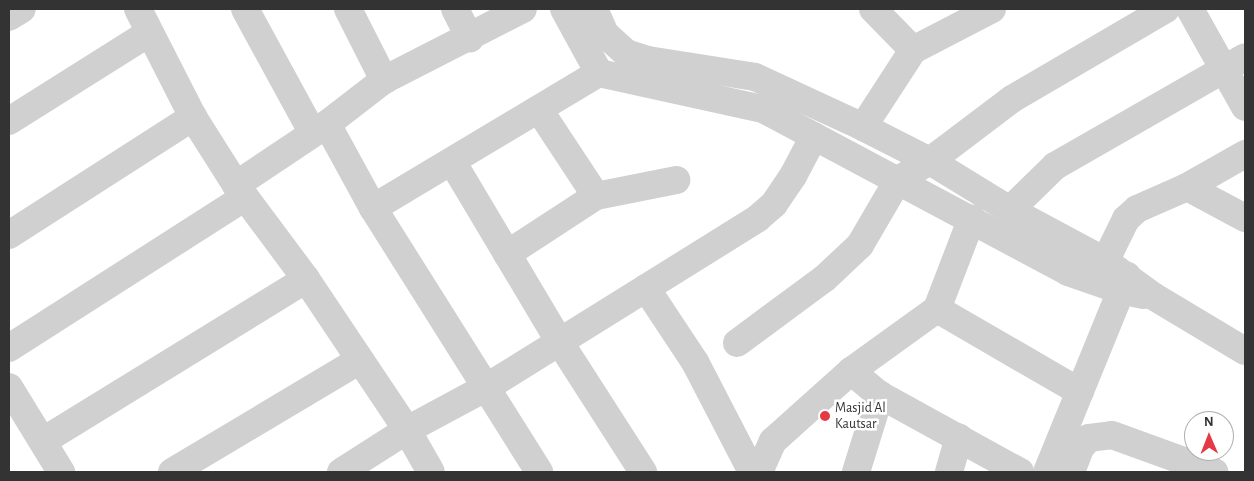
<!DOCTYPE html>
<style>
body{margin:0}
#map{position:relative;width:1254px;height:481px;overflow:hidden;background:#fff;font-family:"Alegreya Sans",sans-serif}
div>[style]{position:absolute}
.minor>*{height:28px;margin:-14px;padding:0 14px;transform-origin:14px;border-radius:14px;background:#d0d0d0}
.dots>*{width:14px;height:14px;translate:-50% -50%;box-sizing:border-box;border:2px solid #fff;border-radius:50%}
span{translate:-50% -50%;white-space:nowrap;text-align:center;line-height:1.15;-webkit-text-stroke:5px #fff;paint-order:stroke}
.poi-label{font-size:14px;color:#333}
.left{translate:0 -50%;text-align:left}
.frame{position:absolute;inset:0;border:10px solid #333;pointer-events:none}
.north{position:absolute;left:1184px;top:411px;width:50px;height:50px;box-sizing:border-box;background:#fff;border:1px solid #adadad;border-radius:50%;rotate:359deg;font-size:14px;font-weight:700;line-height:20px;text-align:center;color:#333}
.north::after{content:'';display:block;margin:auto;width:18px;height:22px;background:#e63946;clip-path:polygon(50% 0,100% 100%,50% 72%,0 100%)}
</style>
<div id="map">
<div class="minor">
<i style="left:138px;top:9px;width:121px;rotate:63deg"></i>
<i style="left:193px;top:117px;width:80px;rotate:57.7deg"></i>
<i style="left:236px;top:185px;width:117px;rotate:53.3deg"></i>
<i style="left:306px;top:279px;width:182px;rotate:56.2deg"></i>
<i style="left:407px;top:430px;width:48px;rotate:60.3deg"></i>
<i style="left:245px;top:9px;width:140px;rotate:61.4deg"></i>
<i style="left:348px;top:9px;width:80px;rotate:63.1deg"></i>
<i style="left:455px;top:9px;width:33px;rotate:63deg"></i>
<i style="left:564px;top:9px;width:73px;rotate:61.3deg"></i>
<i style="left:599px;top:73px;width:168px;rotate:12.4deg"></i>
<i style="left:763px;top:109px;width:346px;rotate:28.1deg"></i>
<i style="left:1068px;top:272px;width:55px;rotate:19.1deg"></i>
<i style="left:1120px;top:290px;width:24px;rotate:12deg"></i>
<i style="left:594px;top:9px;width:27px;rotate:66deg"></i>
<i style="left:605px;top:34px;width:28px;rotate:42deg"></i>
<i style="left:626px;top:53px;width:23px;rotate:18deg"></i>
<i style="left:648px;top:60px;width:108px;rotate:9deg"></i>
<i style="left:755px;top:77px;width:119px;rotate:24.8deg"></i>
<i style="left:863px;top:127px;width:75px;rotate:26.9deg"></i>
<i style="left:930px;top:161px;width:94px;rotate:31.5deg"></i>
<i style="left:1010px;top:210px;width:108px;rotate:28.2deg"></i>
<i style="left:1105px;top:261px;width:59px;rotate:36.1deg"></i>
<i style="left:1153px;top:296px;width:107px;rotate:30.9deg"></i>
<i style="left:873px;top:9px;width:57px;rotate:45.7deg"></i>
<i style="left:1190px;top:9px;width:112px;rotate:60.7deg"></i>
<i style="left:9px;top:17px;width:15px;rotate:-32deg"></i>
<i style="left:9px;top:121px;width:165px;rotate:-32.2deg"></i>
<i style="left:327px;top:124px;width:96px;rotate:61.3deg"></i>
<i style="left:373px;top:208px;width:312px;rotate:57.8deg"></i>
<i style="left:863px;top:127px;width:92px;rotate:-57deg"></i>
<i style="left:913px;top:50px;width:89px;rotate:-27.4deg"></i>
<i style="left:453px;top:163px;width:207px;rotate:59.2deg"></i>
<i style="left:559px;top:341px;width:156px;rotate:57.3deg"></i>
<i style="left:236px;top:185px;width:110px;rotate:-33.8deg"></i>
<i style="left:327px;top:124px;width:72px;rotate:-37.7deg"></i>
<i style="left:384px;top:80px;width:156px;rotate:-27.1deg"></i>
<i style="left:1187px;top:187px;width:66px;rotate:28.1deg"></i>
<i style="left:596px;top:196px;width:82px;rotate:-11.3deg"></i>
<i style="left:373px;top:208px;width:263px;rotate:-30.9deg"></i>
<i style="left:1010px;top:210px;width:63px;rotate:-44.4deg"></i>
<i style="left:1055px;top:166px;width:219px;rotate:-29.8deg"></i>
<i style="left:9px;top:235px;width:219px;rotate:-32.7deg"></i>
<i style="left:507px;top:254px;width:106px;rotate:-33.1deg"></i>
<i style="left:596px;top:196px;width:102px;rotate:-123.4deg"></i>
<i style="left:1097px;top:278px;width:66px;rotate:-63.8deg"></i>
<i style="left:1126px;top:219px;width:15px;rotate:-42deg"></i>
<i style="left:1137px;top:209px;width:55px;rotate:-23.7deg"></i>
<i style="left:1187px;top:187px;width:67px;rotate:-29.6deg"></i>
<i style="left:646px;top:288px;width:89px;rotate:56.5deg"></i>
<i style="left:695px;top:362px;width:124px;rotate:62.6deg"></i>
<i style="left:937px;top:309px;width:165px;rotate:30.1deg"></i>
<i style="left:737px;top:343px;width:109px;rotate:-36.5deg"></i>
<i style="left:825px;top:278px;width:48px;rotate:-43.3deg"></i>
<i style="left:860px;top:245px;width:75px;rotate:-59.7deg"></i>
<i style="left:898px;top:180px;width:37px;rotate:-31deg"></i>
<i style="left:930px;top:161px;width:103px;rotate:-37.1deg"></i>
<i style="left:1012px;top:99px;width:178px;rotate:-30.3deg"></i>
<i style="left:9px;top:348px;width:280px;rotate:-32.6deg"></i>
<i style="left:851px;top:371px;width:38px;rotate:40deg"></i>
<i style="left:880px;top:395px;width:160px;rotate:28.8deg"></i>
<i style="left:9px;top:387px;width:100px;rotate:58.5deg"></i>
<i style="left:43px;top:441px;width:309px;rotate:-31.6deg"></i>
<i style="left:172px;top:472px;width:217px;rotate:-30.8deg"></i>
<i style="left:341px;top:472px;width:78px;rotate:-32.5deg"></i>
<i style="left:407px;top:430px;width:91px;rotate:-28.3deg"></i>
<i style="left:487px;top:387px;width:319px;rotate:-31.9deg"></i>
<i style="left:758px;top:218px;width:21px;rotate:-41deg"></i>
<i style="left:774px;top:204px;width:34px;rotate:-56deg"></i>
<i style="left:793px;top:176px;width:45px;rotate:-62.3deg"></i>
<i style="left:759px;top:472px;width:34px;rotate:-66deg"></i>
<i style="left:773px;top:441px;width:105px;rotate:-41.9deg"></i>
<i style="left:851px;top:371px;width:106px;rotate:-35.8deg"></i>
<i style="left:937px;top:309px;width:97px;rotate:-69deg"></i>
<i style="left:856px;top:472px;width:81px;rotate:-72.7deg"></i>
<i style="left:949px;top:472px;width:36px;rotate:-74deg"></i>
<i style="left:1047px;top:472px;width:212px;rotate:-67.8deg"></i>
<i style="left:1071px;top:472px;width:26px;rotate:-69deg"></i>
<i style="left:1080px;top:448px;width:13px;rotate:-48deg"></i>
<i style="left:1089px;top:438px;width:23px;rotate:-7deg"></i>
<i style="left:1112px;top:435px;width:109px;rotate:19.9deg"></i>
</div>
<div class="dots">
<i style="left:825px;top:416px;background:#e63946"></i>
</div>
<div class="poi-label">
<span class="left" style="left:835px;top:416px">Masjid Al<br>Kautsar</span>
</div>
<div class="frame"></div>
<div class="north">N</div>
</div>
